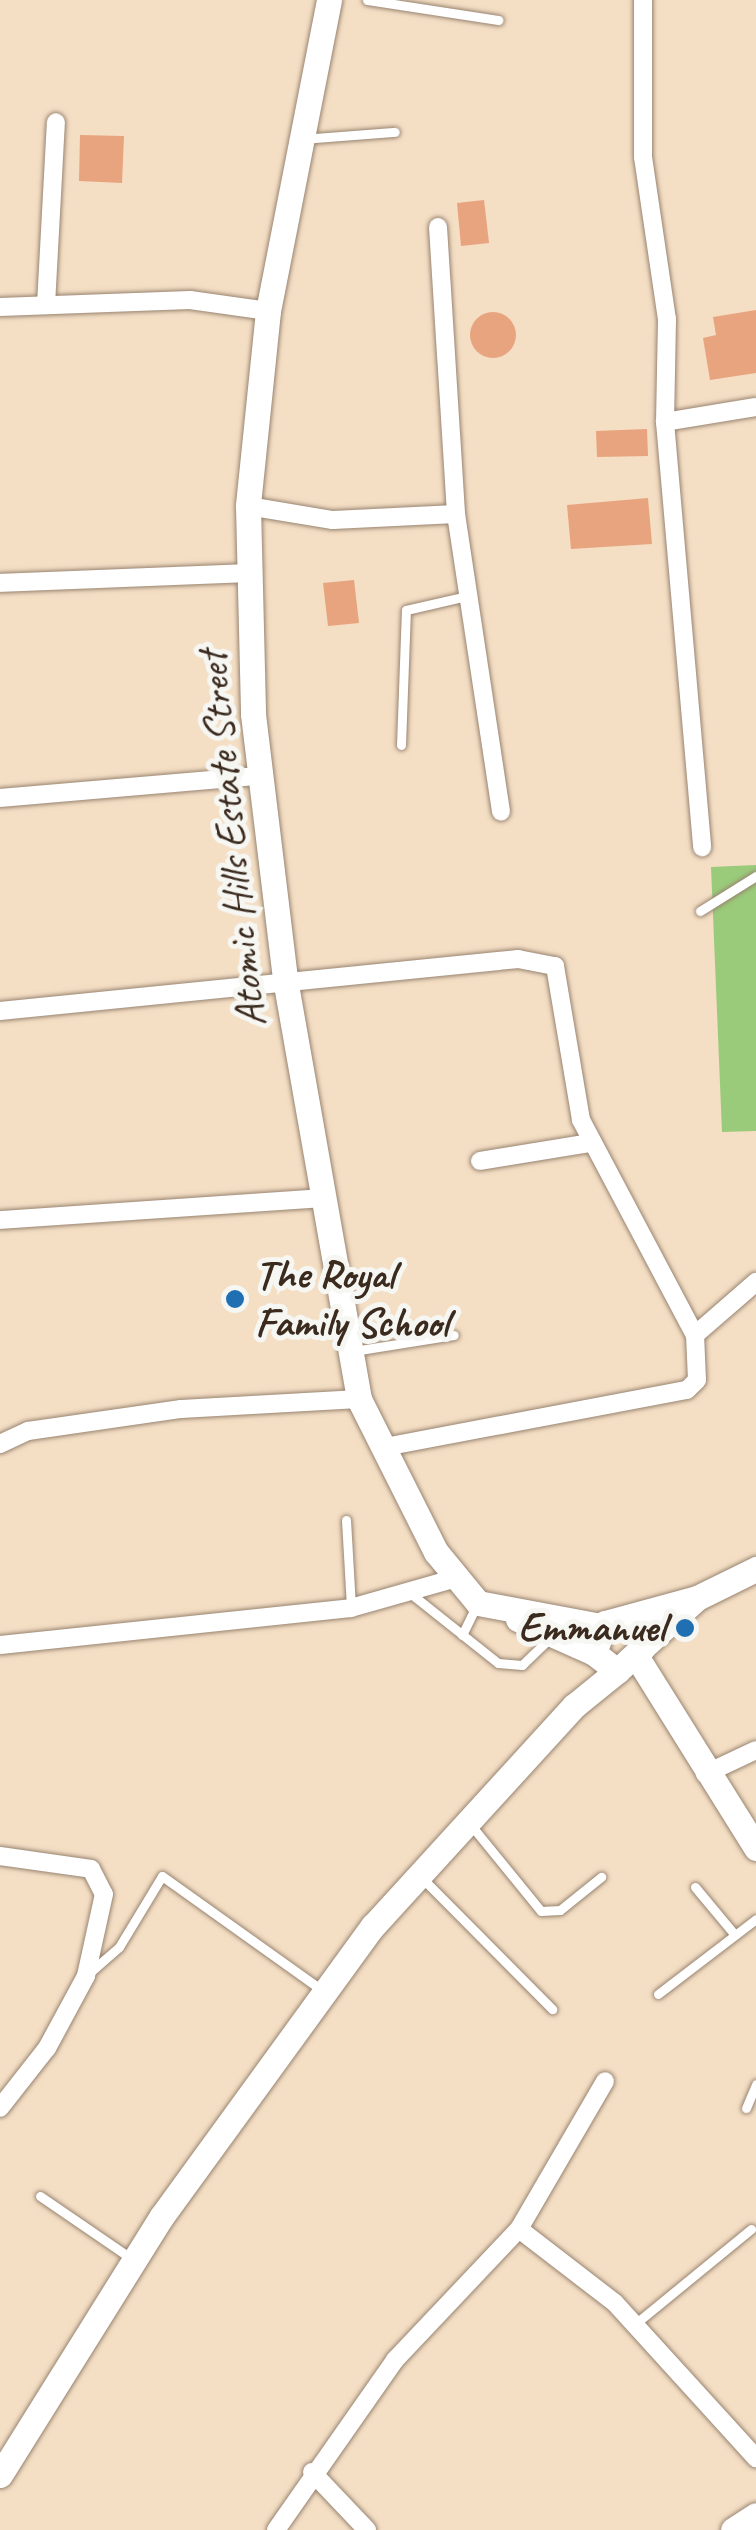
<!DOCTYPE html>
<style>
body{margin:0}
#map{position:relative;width:756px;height:2530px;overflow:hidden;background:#f4dec4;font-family:Caveat,sans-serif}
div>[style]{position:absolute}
.green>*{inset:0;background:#9acb7a}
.building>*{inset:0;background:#e8a47e}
.round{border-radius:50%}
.roads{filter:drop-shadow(0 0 2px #988471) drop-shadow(0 0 2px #988471)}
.lane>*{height:9px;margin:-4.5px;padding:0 4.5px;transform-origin:4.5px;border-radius:4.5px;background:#fff}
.street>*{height:18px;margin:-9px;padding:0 9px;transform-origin:9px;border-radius:9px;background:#fff}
.secondary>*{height:25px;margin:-12.5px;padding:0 12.5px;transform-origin:12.5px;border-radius:12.5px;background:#fff}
.dots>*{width:28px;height:28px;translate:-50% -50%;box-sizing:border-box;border:5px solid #f6f6f2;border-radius:50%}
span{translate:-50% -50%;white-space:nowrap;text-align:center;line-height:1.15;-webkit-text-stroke:10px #f6f6f2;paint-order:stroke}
.street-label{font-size:42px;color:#3b2a1e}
.poi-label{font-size:42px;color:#3b2a1e;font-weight:700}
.left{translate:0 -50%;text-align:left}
.right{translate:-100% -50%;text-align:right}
</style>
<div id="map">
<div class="green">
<i style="clip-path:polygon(756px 865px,756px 1131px,722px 1132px,711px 867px)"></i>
</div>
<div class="building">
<i style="clip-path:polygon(80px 135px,124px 136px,122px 183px,79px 181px)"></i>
<i style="clip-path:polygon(484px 200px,489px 243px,461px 246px,457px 203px)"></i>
<i style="clip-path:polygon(756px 310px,756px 373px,710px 380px,703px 338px,716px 335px,713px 317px)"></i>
<i class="round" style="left:470px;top:312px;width:46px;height:46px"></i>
<i style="clip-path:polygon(647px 429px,648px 456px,597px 457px,596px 431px)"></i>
<i style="clip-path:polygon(648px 498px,652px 544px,571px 549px,567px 505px)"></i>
<i style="clip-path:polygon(354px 580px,359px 623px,328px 626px,323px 583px)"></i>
</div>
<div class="roads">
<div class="lane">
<i style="left:367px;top:0;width:133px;rotate:8.7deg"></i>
<i style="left:303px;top:139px;width:92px;rotate:-4.4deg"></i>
<i style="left:401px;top:745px;width:135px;rotate:-87.9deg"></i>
<i style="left:406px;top:610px;width:63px;rotate:-12.9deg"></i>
<i style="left:700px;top:911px;width:66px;rotate:-32deg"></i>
<i style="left:353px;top:1351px;width:102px;rotate:-9deg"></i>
<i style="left:346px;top:1520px;width:88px;rotate:86.7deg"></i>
<i style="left:410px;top:1593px;width:112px;rotate:38.5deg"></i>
<i style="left:498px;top:1663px;width:24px;rotate:5deg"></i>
<i style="left:522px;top:1665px;width:37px;rotate:-44deg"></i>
<i style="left:462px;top:1635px;width:32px;rotate:-64deg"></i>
<i style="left:470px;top:1824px;width:112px;rotate:50.8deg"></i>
<i style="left:541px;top:1911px;width:19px;rotate:-3deg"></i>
<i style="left:560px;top:1910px;width:53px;rotate:-38.8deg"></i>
<i style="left:422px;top:1878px;width:185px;rotate:45.2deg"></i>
<i style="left:695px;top:1887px;width:62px;rotate:50.2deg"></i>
<i style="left:88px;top:1974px;width:41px;rotate:-41.1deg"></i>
<i style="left:119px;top:1947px;width:83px;rotate:-58.8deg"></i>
<i style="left:162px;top:1876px;width:198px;rotate:35.5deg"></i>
<i style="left:658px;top:1994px;width:123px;rotate:-37.4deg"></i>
<i style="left:746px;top:2108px;width:26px;rotate:-67deg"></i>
<i style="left:40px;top:2196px;width:112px;rotate:34.4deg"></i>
<i style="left:635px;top:2324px;width:150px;rotate:-39.3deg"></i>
</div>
<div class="street">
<i style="left:643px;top:0;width:157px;rotate:90deg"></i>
<i style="left:643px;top:157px;width:164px;rotate:81.6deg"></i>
<i style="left:667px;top:319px;width:103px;rotate:91.1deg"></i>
<i style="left:665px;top:422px;width:427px;rotate:85deg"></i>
<i style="left:438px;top:227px;width:288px;rotate:86.4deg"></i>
<i style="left:456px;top:514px;width:301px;rotate:81.4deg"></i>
<i style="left:46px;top:305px;width:183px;rotate:-86.9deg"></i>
<i style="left:0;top:307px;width:190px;rotate:-2.1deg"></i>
<i style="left:190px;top:300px;width:79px;rotate:8deg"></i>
<i style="left:665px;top:422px;width:92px;rotate:-9.4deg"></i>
<i style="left:248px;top:506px;width:86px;rotate:9.4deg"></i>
<i style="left:333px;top:520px;width:123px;rotate:-2.8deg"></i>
<i style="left:0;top:583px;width:247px;rotate:-2.3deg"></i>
<i style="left:0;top:798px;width:259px;rotate:-4.9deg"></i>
<i style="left:0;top:1011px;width:521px;rotate:-5.73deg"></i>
<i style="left:518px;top:959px;width:38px;rotate:11deg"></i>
<i style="left:555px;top:966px;width:156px;rotate:80.4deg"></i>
<i style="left:581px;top:1120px;width:243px;rotate:62.1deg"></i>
<i style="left:480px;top:1161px;width:111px;rotate:-9.3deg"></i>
<i style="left:0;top:1220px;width:323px;rotate:-3.9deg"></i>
<i style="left:0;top:1444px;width:31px;rotate:-25deg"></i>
<i style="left:28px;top:1431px;width:155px;rotate:-8.2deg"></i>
<i style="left:181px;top:1409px;width:178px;rotate:-3.2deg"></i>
<i style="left:390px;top:1446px;width:302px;rotate:-10.7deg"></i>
<i style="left:687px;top:1390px;width:14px;rotate:-45deg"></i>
<i style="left:697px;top:1380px;width:45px;rotate:-92.5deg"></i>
<i style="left:695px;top:1335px;width:81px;rotate:-41deg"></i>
<i style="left:0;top:1645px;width:353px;rotate:-6deg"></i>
<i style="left:351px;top:1608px;width:106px;rotate:-15.9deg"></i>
<i style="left:705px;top:1774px;width:56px;rotate:-25.2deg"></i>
<i style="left:0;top:1856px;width:92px;rotate:8.1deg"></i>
<i style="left:91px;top:1869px;width:28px;rotate:63deg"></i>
<i style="left:104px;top:1894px;width:84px;rotate:102.4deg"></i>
<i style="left:86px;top:1976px;width:82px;rotate:118.4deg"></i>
<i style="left:47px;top:2048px;width:76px;rotate:128.1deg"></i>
<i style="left:519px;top:2229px;width:121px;rotate:37.6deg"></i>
<i style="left:615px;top:2303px;width:210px;rotate:47.7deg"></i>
<i style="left:312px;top:2472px;width:80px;rotate:46.5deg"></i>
<i style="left:276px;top:2530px;width:208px;rotate:-55deg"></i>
<i style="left:395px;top:2360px;width:180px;rotate:-46.6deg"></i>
<i style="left:519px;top:2229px;width:171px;rotate:-59.8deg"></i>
</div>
<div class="secondary">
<i style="left:329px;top:0;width:317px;rotate:101.1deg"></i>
<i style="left:268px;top:311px;width:196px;rotate:95.9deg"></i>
<i style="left:248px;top:506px;width:208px;rotate:88.6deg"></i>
<i style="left:253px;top:714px;width:267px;rotate:83.1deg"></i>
<i style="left:285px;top:979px;width:426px;rotate:80deg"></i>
<i style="left:359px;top:1399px;width:171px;rotate:63.3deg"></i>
<i style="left:436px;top:1552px;width:66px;rotate:50.5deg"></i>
<i style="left:478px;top:1603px;width:125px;rotate:10.6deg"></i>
<i style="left:518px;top:1619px;width:83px;rotate:24.1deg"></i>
<i style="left:619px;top:1620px;width:16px;rotate:18deg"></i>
<i style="left:634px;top:1625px;width:24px;rotate:68deg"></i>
<i style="left:643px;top:1647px;width:35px;rotate:137deg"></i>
<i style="left:617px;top:1671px;width:29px;rotate:-142deg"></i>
<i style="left:594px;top:1653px;width:32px;rotate:-70deg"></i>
<i style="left:605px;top:1623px;width:95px;rotate:-15.2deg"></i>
<i style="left:697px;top:1598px;width:66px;rotate:-26.2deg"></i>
<i style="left:643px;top:1647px;width:73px;rotate:-42.2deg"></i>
<i style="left:638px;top:1659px;width:223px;rotate:58deg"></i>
<i style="left:0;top:2475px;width:305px;rotate:-58deg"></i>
<i style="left:162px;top:2216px;width:359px;rotate:-54deg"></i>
<i style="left:373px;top:1926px;width:298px;rotate:-47.6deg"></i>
<i style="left:574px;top:1706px;width:55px;rotate:-39.1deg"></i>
<i style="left:733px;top:2530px;width:27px;rotate:-33deg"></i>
</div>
</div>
<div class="dots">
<i style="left:235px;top:1299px;background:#1f6fb2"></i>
<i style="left:685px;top:1628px;background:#1f6fb2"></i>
</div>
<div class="street-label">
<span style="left:232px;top:839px;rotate:-96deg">Atomic Hills Estate Street</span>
</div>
<div class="poi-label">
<span class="left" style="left:255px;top:1299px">The Royal<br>Family School</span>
<span class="right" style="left:665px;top:1628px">Emmanuel</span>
</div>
</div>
